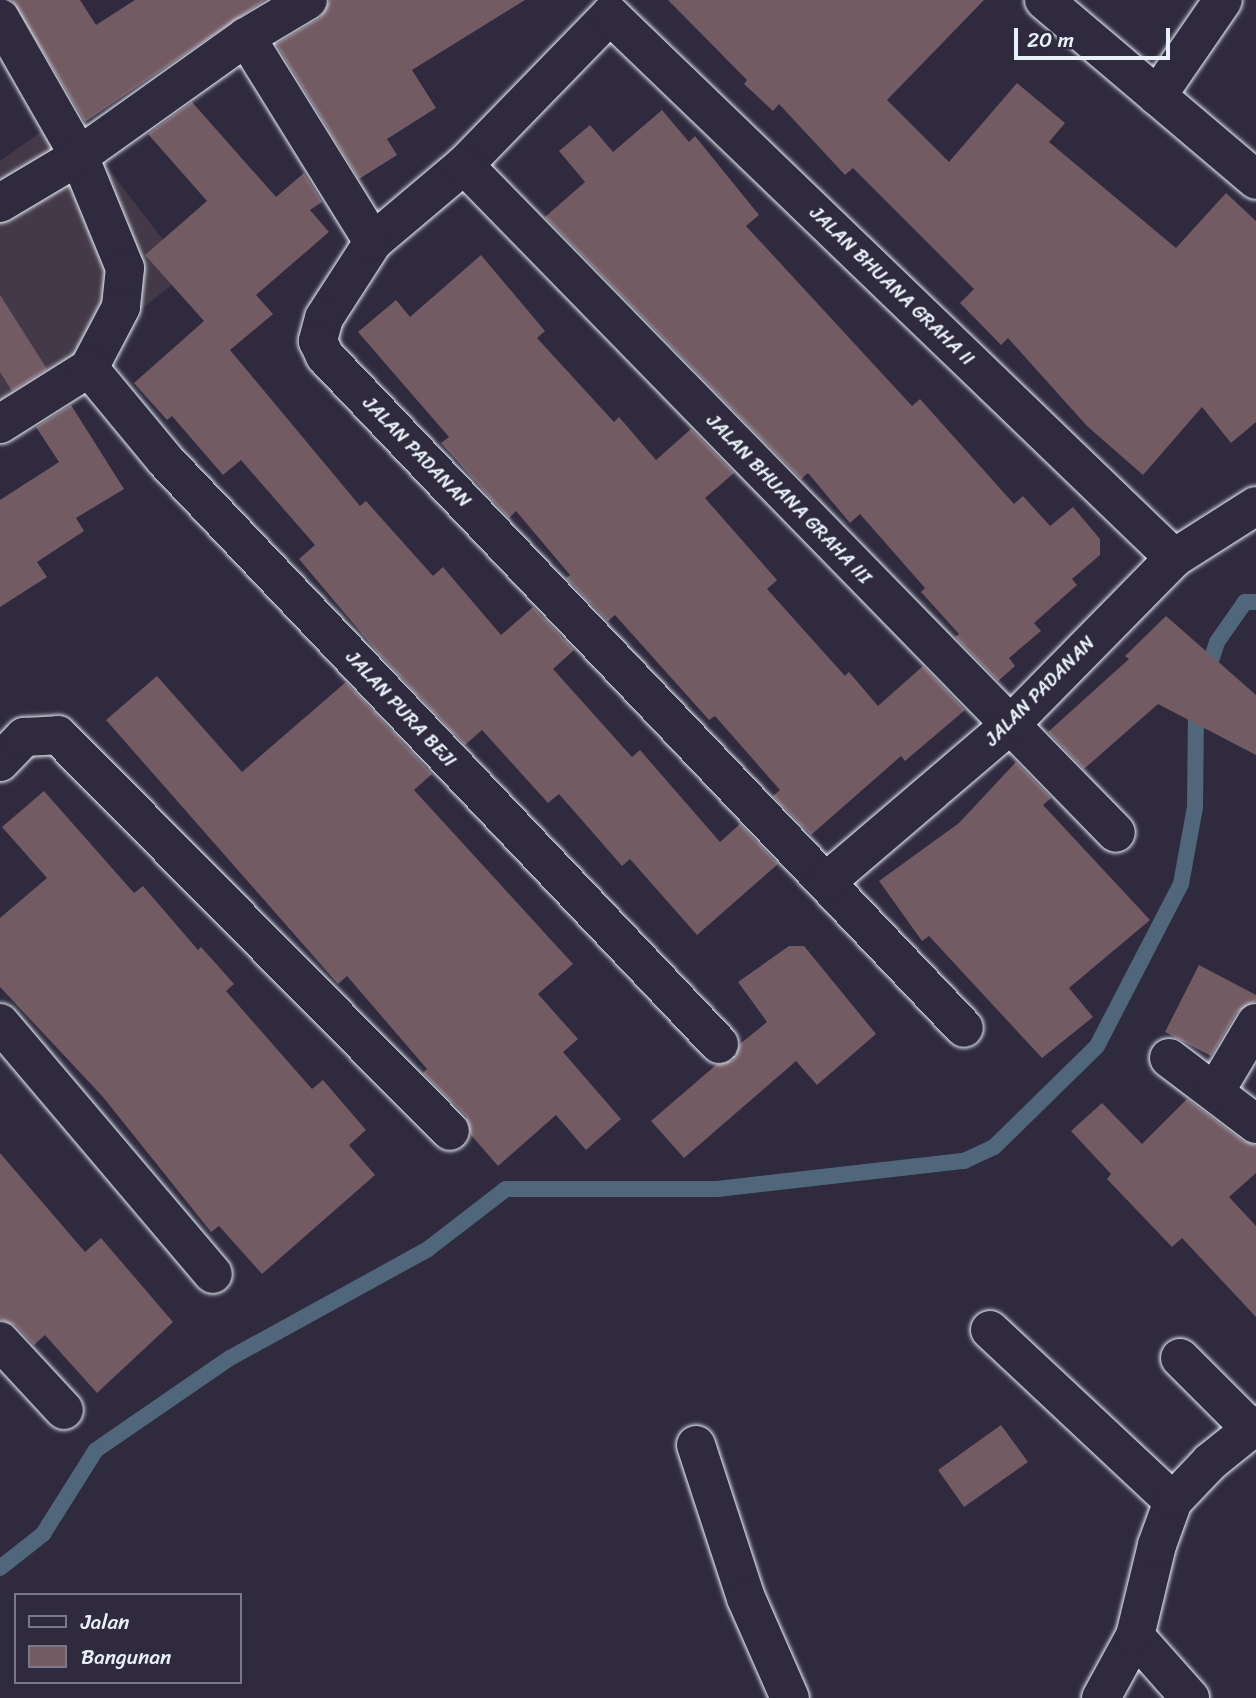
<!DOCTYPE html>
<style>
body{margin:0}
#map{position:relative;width:1256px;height:1698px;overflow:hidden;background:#2f2a3d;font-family:Sriracha,sans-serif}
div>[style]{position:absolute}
.built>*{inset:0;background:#433949}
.stream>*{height:16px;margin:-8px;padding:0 8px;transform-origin:8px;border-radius:8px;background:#50677b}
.building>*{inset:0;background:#735b64}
.roads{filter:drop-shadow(0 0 2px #e8f1f8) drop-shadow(0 0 2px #e8f1f8)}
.minor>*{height:38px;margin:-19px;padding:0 19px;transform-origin:19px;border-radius:19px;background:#2f2a3d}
span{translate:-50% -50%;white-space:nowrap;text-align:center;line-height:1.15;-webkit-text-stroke:6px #2f2a3d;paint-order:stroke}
.street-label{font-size:19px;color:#e8f1f8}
.legend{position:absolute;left:14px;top:1593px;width:228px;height:91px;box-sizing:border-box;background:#2f2a3d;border:2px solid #797a88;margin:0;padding:9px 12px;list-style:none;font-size:21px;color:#e8f1f8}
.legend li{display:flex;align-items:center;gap:14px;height:35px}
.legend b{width:35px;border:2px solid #797a88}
.scale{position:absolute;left:1014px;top:28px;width:156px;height:32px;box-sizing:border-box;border:4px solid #e8f1f8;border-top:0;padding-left:9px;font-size:21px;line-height:24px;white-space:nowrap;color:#e8f1f8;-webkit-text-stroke:5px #2f2a3d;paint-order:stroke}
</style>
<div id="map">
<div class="built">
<i style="clip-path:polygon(66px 114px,188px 272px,0 421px,0 161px)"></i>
</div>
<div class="stream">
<i style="left:1206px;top:676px;width:36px;rotate:-72deg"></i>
<i style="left:1217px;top:642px;width:49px;rotate:-55deg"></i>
<i style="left:1245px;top:602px;width:11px"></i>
<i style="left:0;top:1568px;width:55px;rotate:-38.3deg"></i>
<i style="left:43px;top:1534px;width:99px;rotate:-57.8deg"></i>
<i style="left:96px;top:1450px;width:163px;rotate:-34.5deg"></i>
<i style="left:230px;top:1358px;width:226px;rotate:-28.8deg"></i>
<i style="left:428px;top:1249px;width:98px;rotate:-37.6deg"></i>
<i style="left:506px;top:1189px;width:211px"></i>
<i style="left:717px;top:1189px;width:249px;rotate:-6.5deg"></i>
<i style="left:964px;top:1161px;width:33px;rotate:-25deg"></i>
<i style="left:994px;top:1147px;width:144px;rotate:-44.4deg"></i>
<i style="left:1097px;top:1046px;width:182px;rotate:-62.6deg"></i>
<i style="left:1181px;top:884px;width:78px;rotate:-79.7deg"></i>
<i style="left:1195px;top:807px;width:103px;rotate:-89.4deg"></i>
</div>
<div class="building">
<i style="clip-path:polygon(12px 0,80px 0,96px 25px,135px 0,265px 0,85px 122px)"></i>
<i style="clip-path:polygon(330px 0,525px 0,412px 70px,436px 108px,387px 139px,397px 155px,359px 179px,276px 44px,320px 18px)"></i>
<i style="clip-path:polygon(668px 0,984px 0,887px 100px,949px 162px,1017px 83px,1065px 123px,1049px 142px,1176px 248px,1226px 193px,1256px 221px,1256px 422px,1231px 443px,1202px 407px,1143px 475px,1087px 426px,1008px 338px,1001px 345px,960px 303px,974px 289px,853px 168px,845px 175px,779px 104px,773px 111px,744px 84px,747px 80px)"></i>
<i style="clip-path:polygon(192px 102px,276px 197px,304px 173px,322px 202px,310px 210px,329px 232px,256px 295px,273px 314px,230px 350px,360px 506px,366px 501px,433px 576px,443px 567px,501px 635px,533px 607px,574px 650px,553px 669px,632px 757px,640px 750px,720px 842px,740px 824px,778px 864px,697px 935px,630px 859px,622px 866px,559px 794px,548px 803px,482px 730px,465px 745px,379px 654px,299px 559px,315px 545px,241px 460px,223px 475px,172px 416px,167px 420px,134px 383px,204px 321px,145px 255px,207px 201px,148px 134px)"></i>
<i style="clip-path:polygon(662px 110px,689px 142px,695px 136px,759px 215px,746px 226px,912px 406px,920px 399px,1014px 504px,1023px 496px,1050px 526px,1073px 507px,1100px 539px,1100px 555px,1072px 579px,1077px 585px,1034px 623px,1041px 631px,1009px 658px,1015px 666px,998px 681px,955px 637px,959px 634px,921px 592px,925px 588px,860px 514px,850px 523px,808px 473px,801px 479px,545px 217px,585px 182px,559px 151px,590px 125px,613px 152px)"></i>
<i style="clip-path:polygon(481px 255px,545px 331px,537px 338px,614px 422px,619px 417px,656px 460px,691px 429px,734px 473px,705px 498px,777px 580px,767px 589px,845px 676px,849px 672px,878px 706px,923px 666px,965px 710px,905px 761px,901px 756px,811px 835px,773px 796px,780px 790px,715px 716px,709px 720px,615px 615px,608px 621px,566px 578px,570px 575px,516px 511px,509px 518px,492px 500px,441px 443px,449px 437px,358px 332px,396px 300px,410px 317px)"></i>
<i style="clip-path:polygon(0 295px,47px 369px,12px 391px,0 372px)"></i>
<i style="clip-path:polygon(71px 405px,124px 489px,76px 518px,84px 531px,37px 562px,47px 577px,0 607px,0 500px,59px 462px,36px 427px)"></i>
<i style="clip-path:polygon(1166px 616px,1256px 695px,1256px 755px,1158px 704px,1084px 769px,1048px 732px,1129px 659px,1125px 656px)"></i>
<i style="clip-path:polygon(157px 676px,242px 772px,346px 682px,432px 774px,414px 790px,573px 964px,538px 994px,578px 1039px,563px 1052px,621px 1119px,586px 1150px,556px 1115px,498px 1166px,471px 1135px,466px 1116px,423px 1073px,427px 1069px,347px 976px,338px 984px,106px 720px)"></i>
<i style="clip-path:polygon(1016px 762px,1051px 798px,1043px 805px,1150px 920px,1069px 988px,1093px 1017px,1042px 1058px,929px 936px,922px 941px,879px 881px,959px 823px)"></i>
<i style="clip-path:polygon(44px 791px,134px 893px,143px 886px,198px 950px,201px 947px,234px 984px,226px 991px,312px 1089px,323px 1080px,366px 1130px,349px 1145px,375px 1175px,262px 1274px,219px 1226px,211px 1232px,103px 1097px,0 987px,0 918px,47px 878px,2px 827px)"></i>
<i style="clip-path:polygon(789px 946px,804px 946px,876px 1034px,817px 1085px,796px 1061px,684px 1158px,651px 1121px,716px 1065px,733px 1060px,740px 1044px,767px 1022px,738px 982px)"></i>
<i style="clip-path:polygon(1199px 965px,1256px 995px,1256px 1001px,1237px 1012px,1211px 1056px,1165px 1032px)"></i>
<i style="clip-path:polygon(1187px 1099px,1243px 1141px,1256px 1145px,1256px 1173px,1229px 1197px,1256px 1226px,1256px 1317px,1182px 1238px,1172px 1247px,1107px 1179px,1111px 1174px,1071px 1131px,1102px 1103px,1142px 1144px)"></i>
<i style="clip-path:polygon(0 1153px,85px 1252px,101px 1238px,173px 1322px,97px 1393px,45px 1335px,34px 1345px,16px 1326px,0 1319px)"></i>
<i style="clip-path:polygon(1001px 1425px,1028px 1462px,964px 1507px,938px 1470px)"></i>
</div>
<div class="roads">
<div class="minor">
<i style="left:1044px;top:0;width:278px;rotate:40.3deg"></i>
<i style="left:610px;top:15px;width:209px;rotate:134.2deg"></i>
<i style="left:464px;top:165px;width:119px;rotate:139.8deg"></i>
<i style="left:373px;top:242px;width:90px;rotate:122.8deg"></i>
<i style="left:324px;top:318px;width:24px;rotate:105deg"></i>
<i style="left:318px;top:341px;width:17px;rotate:65deg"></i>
<i style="left:325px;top:356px;width:927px;rotate:46.44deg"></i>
<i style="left:610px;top:15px;width:783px;rotate:43.91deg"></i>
<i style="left:0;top:18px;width:159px;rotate:60.2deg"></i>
<i style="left:79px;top:156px;width:121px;rotate:67.7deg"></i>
<i style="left:125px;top:268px;width:39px;rotate:96deg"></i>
<i style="left:121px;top:307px;width:69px;rotate:117.7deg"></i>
<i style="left:89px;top:368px;width:105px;rotate:147.8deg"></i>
<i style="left:246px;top:37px;width:241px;rotate:58.2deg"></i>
<i style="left:1157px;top:96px;width:116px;rotate:-55.5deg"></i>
<i style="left:464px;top:165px;width:933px;rotate:45.69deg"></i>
<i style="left:0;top:203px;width:92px;rotate:-30.7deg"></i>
<i style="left:79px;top:156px;width:205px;rotate:-35.5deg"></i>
<i style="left:246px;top:37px;width:72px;rotate:-30.8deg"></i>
<i style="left:89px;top:368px;width:119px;rotate:50.4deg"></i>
<i style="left:165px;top:460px;width:805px;rotate:46.51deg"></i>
<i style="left:0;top:762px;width:35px;rotate:-46deg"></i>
<i style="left:24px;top:737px;width:34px;rotate:-3deg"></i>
<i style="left:58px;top:735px;width:557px;rotate:45.29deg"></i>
<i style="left:826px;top:882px;width:242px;rotate:-40.5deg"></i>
<i style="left:1010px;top:725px;width:234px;rotate:-45.5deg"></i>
<i style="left:1174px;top:558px;width:97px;rotate:-32.4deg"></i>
<i style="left:0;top:1023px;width:329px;rotate:49.7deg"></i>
<i style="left:1169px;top:1058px;width:109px;rotate:37.2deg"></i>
<i style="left:1216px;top:1090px;width:78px;rotate:-59.2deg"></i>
<i style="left:990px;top:1330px;width:250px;rotate:43.1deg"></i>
<i style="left:0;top:1341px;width:94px;rotate:47.2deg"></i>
<i style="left:1180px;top:1358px;width:99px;rotate:45deg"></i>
<i style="left:696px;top:1445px;width:161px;rotate:71.9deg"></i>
<i style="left:746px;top:1598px;width:109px;rotate:66.3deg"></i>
<i style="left:1135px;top:1636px;width:83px;rotate:48.4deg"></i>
<i style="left:1101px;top:1698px;width:71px;rotate:-61.3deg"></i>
<i style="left:1135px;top:1636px;width:94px;rotate:-76.4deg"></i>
<i style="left:1157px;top:1545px;width:47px;rotate:-70deg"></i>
<i style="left:1173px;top:1501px;width:54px;rotate:-46.5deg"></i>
<i style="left:1210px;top:1462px;width:59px;rotate:-38.8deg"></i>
</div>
</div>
<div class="street-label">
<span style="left:892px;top:286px;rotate:44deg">JALAN BHUANA GRAHA II</span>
<span style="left:417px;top:452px;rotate:46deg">JALAN PADANAN</span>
<span style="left:789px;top:499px;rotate:46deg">JALAN BHUANA GRAHA III</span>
<span style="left:1040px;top:691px;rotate:-45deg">JALAN PADANAN</span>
<span style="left:401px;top:709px;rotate:47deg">JALAN PURA BEJI</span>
</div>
<ul class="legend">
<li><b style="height:9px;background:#2f2a3d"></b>Jalan</li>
<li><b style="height:19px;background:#735b64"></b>Bangunan</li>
</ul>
<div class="scale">20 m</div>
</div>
